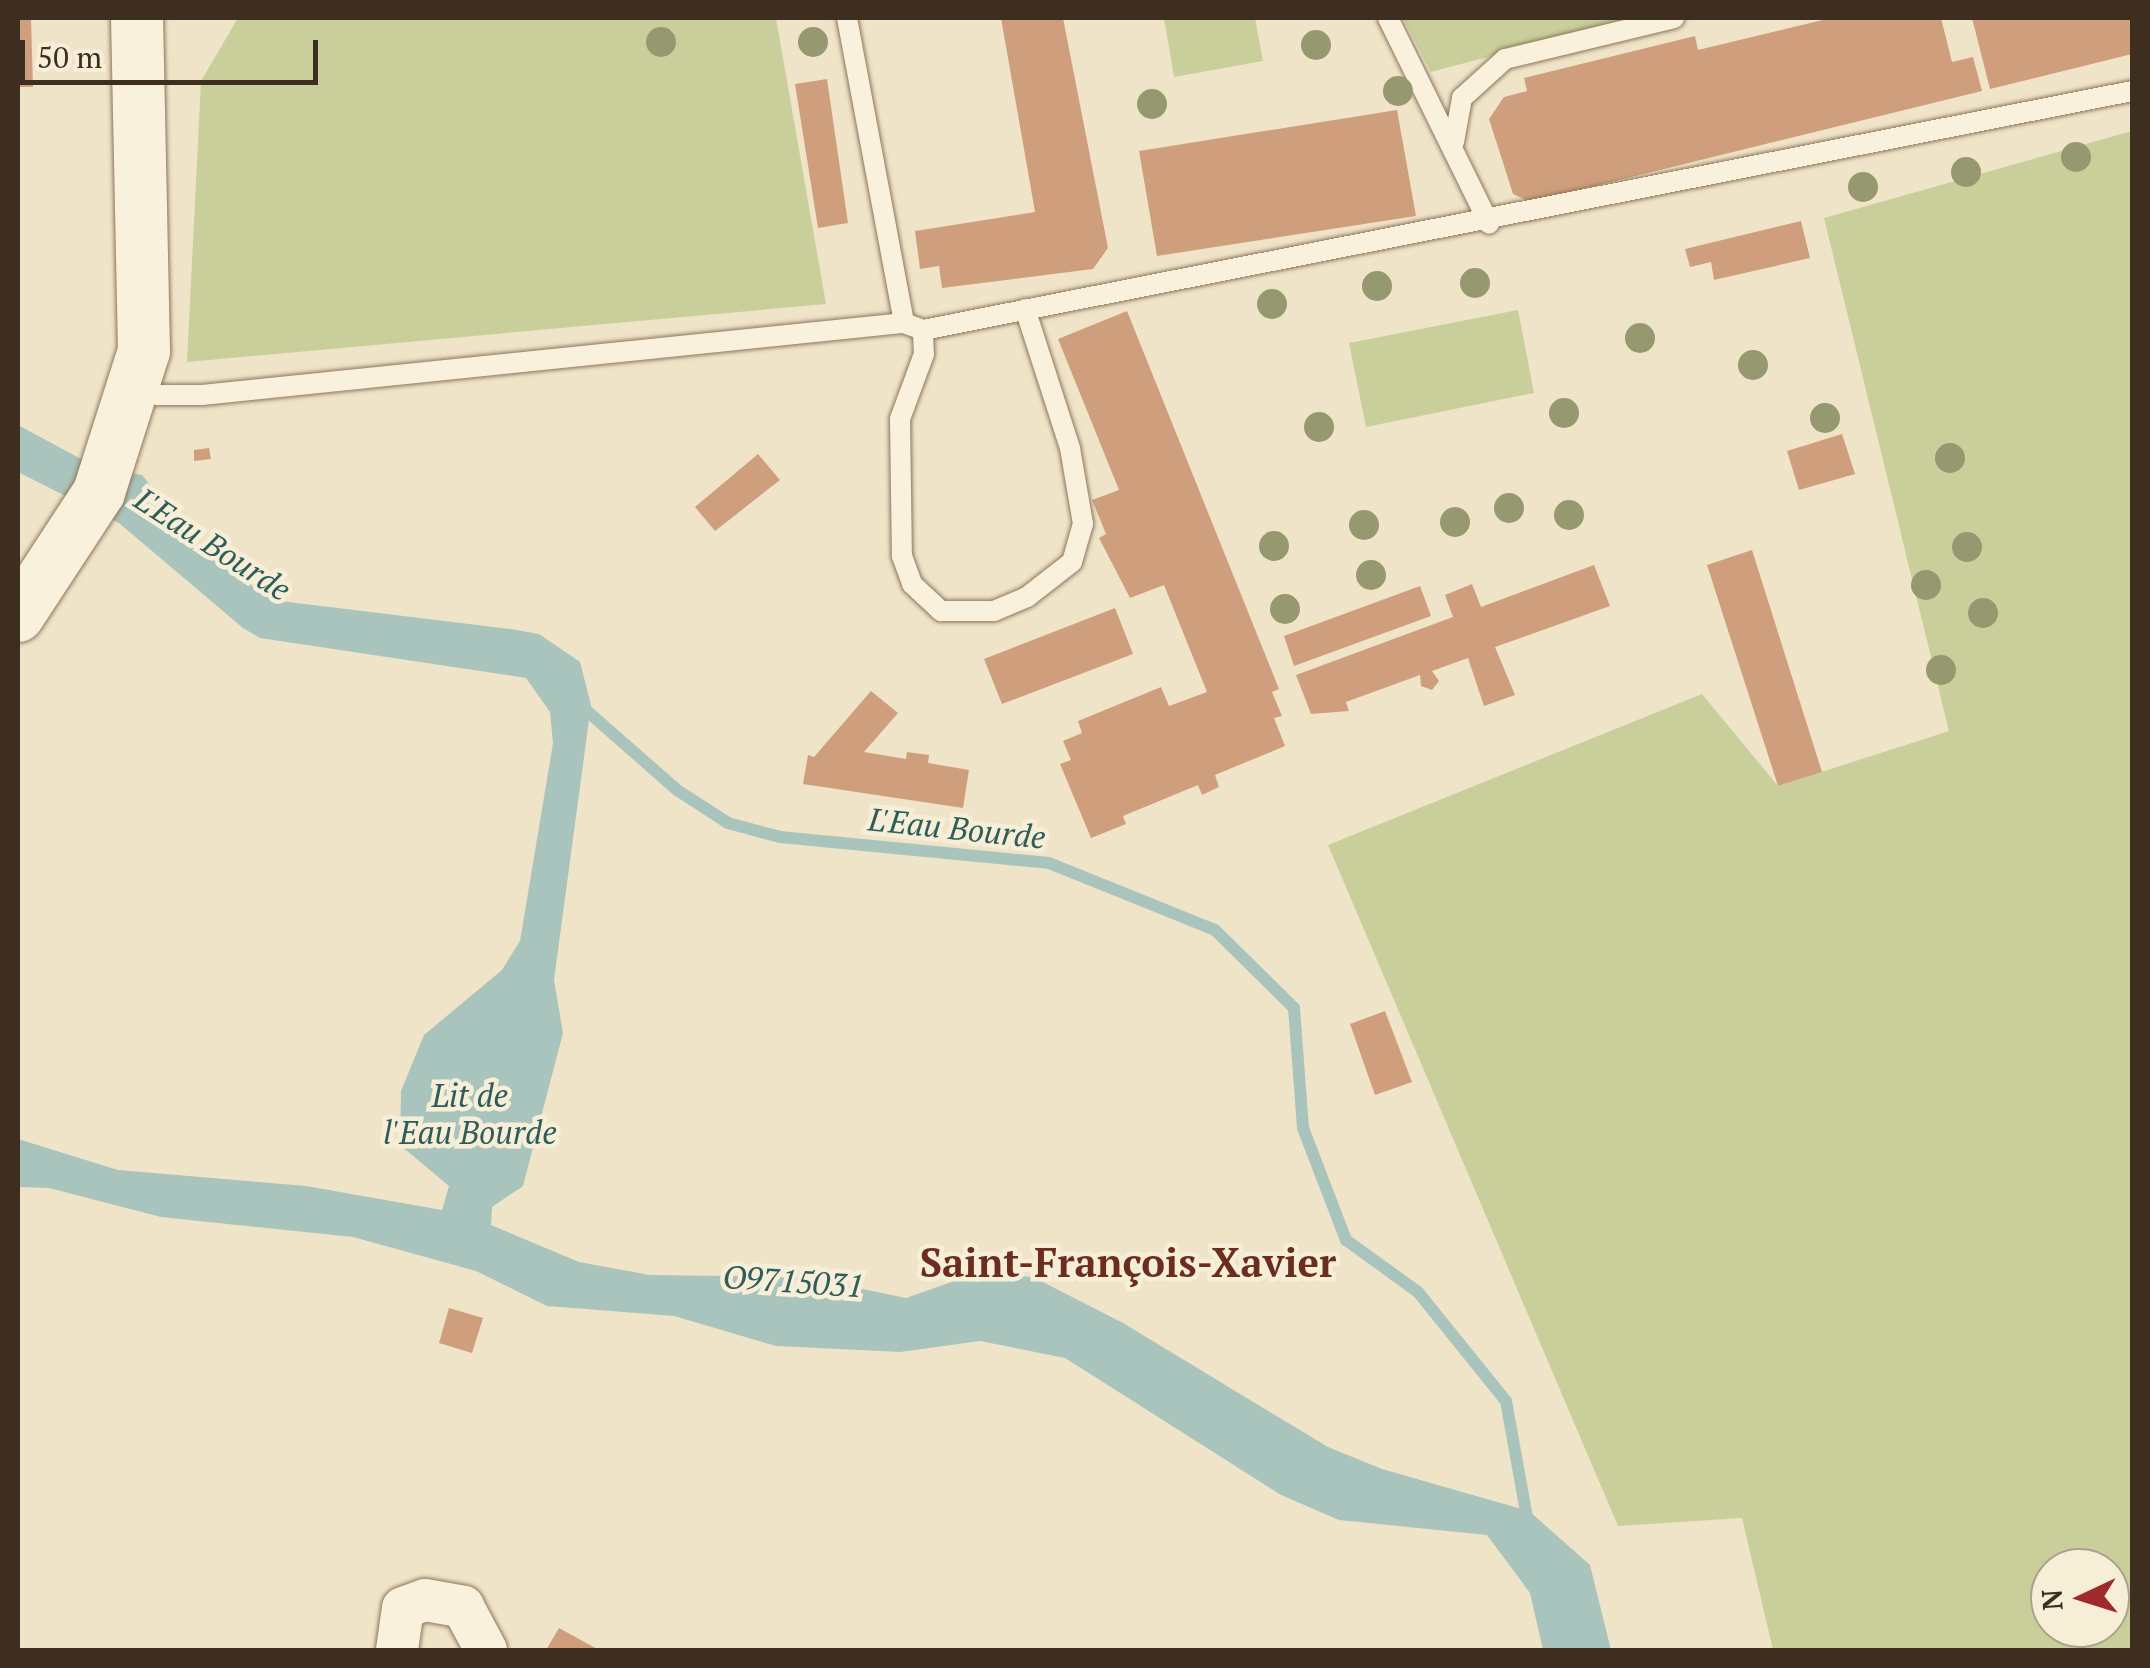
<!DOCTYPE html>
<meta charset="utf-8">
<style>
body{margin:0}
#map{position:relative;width:2150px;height:1668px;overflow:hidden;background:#f0e4c8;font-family:"PT Serif",serif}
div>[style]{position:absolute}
.green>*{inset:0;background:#c9cf9b}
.water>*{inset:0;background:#a9c4bc}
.stream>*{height:12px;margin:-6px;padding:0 6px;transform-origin:6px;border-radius:6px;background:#a9c4bc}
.building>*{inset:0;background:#cf9f7d}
.roads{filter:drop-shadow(0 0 2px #8d765c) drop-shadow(0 0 2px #8d765c)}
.service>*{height:20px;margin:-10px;padding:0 10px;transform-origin:10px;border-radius:10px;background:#faf1dc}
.minor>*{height:42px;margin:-21px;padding:0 21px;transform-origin:21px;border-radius:21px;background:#faf1dc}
.tertiary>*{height:52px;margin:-26px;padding:0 26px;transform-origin:26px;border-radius:26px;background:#faf1dc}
.trees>*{width:30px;height:30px;margin:-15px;border-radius:50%;background:#96986f}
span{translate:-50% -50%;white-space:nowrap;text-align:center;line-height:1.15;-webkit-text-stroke:9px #f7eed8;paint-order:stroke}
.water-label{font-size:32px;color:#2f5d5a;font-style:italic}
.district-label{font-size:40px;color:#6b2e1e;font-weight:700}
.frame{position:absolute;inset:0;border:20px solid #3d2e20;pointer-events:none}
.north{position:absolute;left:2030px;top:1548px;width:100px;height:100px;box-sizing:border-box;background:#f7eed8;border:2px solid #ada18e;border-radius:50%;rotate:266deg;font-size:28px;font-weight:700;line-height:40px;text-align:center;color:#3d2e20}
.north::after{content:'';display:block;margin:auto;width:35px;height:45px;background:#9e2a2b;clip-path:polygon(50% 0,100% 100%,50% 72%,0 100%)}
.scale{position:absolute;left:20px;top:40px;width:298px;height:45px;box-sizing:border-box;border:5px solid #3d2e20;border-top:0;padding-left:12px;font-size:30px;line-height:35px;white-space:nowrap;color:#3d2e20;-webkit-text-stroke:8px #f7eed8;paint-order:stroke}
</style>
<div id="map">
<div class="green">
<i style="clip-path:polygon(238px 18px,776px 18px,826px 304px,187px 362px,201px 81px)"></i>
<i style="clip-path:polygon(1164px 18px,1255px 18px,1263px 61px,1174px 77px)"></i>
<i style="clip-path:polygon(1403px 18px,1635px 18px,1431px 72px)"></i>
<i style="clip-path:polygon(evenodd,2132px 131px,2132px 1650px,1773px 1650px,1742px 1518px,1618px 1526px,1328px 845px,1702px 694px,1778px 786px,1949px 731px,1824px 218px,2132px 131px,2110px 1568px,2110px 1628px,2050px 1628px,2050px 1568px,2110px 1568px)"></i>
<i style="clip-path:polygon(1518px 310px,1534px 393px,1366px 427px,1349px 343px)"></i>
</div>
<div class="water">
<i style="clip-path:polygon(18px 425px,94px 466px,142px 475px,203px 549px,272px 600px,511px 629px,539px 634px,580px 662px,591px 705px,554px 980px,563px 1033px,523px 1186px,492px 1207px,491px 1225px,579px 1262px,650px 1275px,805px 1277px,906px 1298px,980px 1272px,1033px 1277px,1123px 1323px,1328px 1447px,1382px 1469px,1529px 1511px,1590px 1565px,1611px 1650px,1543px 1650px,1530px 1593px,1487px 1535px,1339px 1520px,1281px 1495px,1065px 1358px,980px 1341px,900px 1352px,776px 1346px,674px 1316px,547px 1306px,476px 1271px,353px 1237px,161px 1217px,49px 1188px,18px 1187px,18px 1139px,118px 1170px,306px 1186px,442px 1210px,449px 1186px,400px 1145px,401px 1091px,424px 1035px,502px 970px,520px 941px,553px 743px,550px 712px,526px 678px,260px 638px,243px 628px,119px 523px,18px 472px)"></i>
</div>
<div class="stream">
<i style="left:578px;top:703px;width:132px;rotate:41.3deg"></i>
<i style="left:677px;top:790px;width:61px;rotate:32.9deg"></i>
<i style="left:728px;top:823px;width:54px;rotate:15.1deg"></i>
<i style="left:780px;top:837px;width:270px;rotate:5.5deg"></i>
<i style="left:1049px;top:863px;width:179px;rotate:22deg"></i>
<i style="left:1215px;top:930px;width:111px;rotate:44.6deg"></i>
<i style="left:1294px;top:1008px;width:120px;rotate:85.7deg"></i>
<i style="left:1303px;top:1128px;width:120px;rotate:69deg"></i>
<i style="left:1346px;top:1240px;width:89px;rotate:35.8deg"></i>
<i style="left:1418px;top:1292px;width:140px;rotate:51.1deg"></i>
<i style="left:1506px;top:1401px;width:124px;rotate:79.8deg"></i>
</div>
<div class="building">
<i style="clip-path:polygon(18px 18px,31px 18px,33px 87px,18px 87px)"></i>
<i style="clip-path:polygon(1001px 18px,1063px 18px,1108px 248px,1093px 269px,942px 288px,939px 266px,920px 269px,915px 231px,1035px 212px)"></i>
<i style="clip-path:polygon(1831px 18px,1941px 18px,1952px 62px,1973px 57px,1982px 91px,1530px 202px,1513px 194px,1489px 119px,1504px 97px,1527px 91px,1524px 78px,1695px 36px,1698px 50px)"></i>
<i style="clip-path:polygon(1972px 18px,2132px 18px,2132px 54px,1990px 89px)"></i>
<i style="clip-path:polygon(827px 79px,848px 223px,818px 228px,795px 84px)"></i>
<i style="clip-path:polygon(1397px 110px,1416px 216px,1157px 256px,1139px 151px)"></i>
<i style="clip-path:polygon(1801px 221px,1810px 258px,1714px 280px,1711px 262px,1690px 267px,1685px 249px)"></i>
<i style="clip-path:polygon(1127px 311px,1279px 689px,1272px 692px,1282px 716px,1274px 718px,1285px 746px,1215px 775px,1219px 787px,1202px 795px,1198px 785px,1123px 816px,1126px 824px,1091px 838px,1060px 764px,1071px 760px,1063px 741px,1082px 733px,1078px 721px,1161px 687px,1169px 706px,1207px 692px,1164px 585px,1130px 598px,1099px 538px,1106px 534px,1092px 500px,1119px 490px,1058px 339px)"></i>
<i style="clip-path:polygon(1842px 434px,1855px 474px,1799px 490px,1787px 451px)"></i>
<i style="clip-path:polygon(209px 448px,211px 459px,194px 461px,194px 450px)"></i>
<i style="clip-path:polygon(758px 454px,780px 480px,715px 531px,695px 507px)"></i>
<i style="clip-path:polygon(1752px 550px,1822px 772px,1778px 786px,1707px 565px)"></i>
<i style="clip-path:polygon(1594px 565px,1610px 606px,1495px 647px,1515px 695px,1484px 706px,1468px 658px,1432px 671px,1439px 681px,1432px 690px,1421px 686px,1420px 675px,1346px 702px,1349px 711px,1311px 714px,1296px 675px,1453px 617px,1445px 595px,1472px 584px,1481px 607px)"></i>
<i style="clip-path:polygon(1420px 586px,1431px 616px,1294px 666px,1284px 636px)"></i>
<i style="clip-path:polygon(1115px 608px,1133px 654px,1002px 704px,984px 659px)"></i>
<i style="clip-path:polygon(871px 691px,898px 713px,864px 752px,906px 759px,907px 752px,929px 755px,928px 763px,969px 770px,963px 808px,803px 784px,808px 755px,814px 757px)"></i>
<i style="clip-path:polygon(1385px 1011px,1412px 1082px,1375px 1095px,1350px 1024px)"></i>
<i style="clip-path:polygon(449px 1308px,483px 1318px,472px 1353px,439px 1343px)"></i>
<i style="clip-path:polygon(559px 1628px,599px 1650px,546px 1650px)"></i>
</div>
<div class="roads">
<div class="service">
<i style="left:847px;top:18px;width:310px;rotate:79.4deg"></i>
<i style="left:904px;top:323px;width:20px;rotate:20deg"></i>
<i style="left:923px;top:330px;width:1232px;rotate:-11.18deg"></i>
<i style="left:1388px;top:18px;width:229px;rotate:63.8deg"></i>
<i style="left:1454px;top:142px;width:45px;rotate:-79.7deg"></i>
<i style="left:1462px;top:98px;width:58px;rotate:-42.2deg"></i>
<i style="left:1505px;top:59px;width:174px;rotate:-13.6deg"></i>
<i style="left:923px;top:330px;width:24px;rotate:88deg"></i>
<i style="left:924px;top:354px;width:69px;rotate:110.3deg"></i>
<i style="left:900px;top:419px;width:137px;rotate:89.2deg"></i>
<i style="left:902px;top:556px;width:30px;rotate:70deg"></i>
<i style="left:912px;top:584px;width:40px;rotate:43deg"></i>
<i style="left:941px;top:611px;width:53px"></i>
<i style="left:994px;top:611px;width:36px;rotate:-23deg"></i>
<i style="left:1027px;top:597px;width:57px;rotate:-37.9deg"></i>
<i style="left:1072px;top:562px;width:40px;rotate:-74deg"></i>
<i style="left:1083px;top:524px;width:77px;rotate:-99.7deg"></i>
<i style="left:1070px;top:448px;width:146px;rotate:-107.9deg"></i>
<i style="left:136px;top:388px;width:23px;rotate:18deg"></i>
<i style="left:158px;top:395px;width:44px"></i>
<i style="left:202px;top:395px;width:706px;rotate:-5.86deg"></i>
</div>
<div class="minor">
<i style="left:397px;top:1650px;width:42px;rotate:-81.9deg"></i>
<i style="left:403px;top:1608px;width:23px;rotate:-20deg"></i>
<i style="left:425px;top:1600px;width:39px;rotate:10deg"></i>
<i style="left:463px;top:1607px;width:49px;rotate:61.9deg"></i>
</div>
<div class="tertiary">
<i style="left:18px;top:616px;width:148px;rotate:-56.8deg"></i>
<i style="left:99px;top:492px;width:148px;rotate:-72.3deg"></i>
<i style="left:144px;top:351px;width:333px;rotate:-91.2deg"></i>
</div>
</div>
<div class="trees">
<i style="left:661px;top:42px"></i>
<i style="left:813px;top:42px"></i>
<i style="left:1316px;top:45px"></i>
<i style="left:1398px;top:91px"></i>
<i style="left:1152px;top:104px"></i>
<i style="left:2076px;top:157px"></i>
<i style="left:1966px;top:172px"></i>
<i style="left:1863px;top:187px"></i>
<i style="left:1475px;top:283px"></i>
<i style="left:1377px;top:286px"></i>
<i style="left:1272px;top:304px"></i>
<i style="left:1640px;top:338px"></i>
<i style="left:1753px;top:365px"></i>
<i style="left:1564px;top:413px"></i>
<i style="left:1825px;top:418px"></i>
<i style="left:1319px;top:427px"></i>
<i style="left:1950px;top:458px"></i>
<i style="left:1509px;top:508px"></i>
<i style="left:1569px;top:515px"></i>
<i style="left:1455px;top:522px"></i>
<i style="left:1364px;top:525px"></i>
<i style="left:1274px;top:546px"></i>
<i style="left:1967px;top:547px"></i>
<i style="left:1371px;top:575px"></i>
<i style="left:1926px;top:585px"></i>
<i style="left:1285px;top:609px"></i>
<i style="left:1983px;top:613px"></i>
<i style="left:1941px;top:670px"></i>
</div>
<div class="water-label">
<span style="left:213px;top:544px;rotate:33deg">L'Eau Bourde</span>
<span style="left:957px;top:828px;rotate:6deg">L'Eau Bourde</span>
<span style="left:470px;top:1114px">Lit de<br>l'Eau Bourde</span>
<span style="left:793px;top:1281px;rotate:4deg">O9715031</span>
</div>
<div class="district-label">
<span style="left:1128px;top:1262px">Saint-François-Xavier</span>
</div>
<div class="frame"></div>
<div class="north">N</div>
<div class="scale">50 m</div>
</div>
